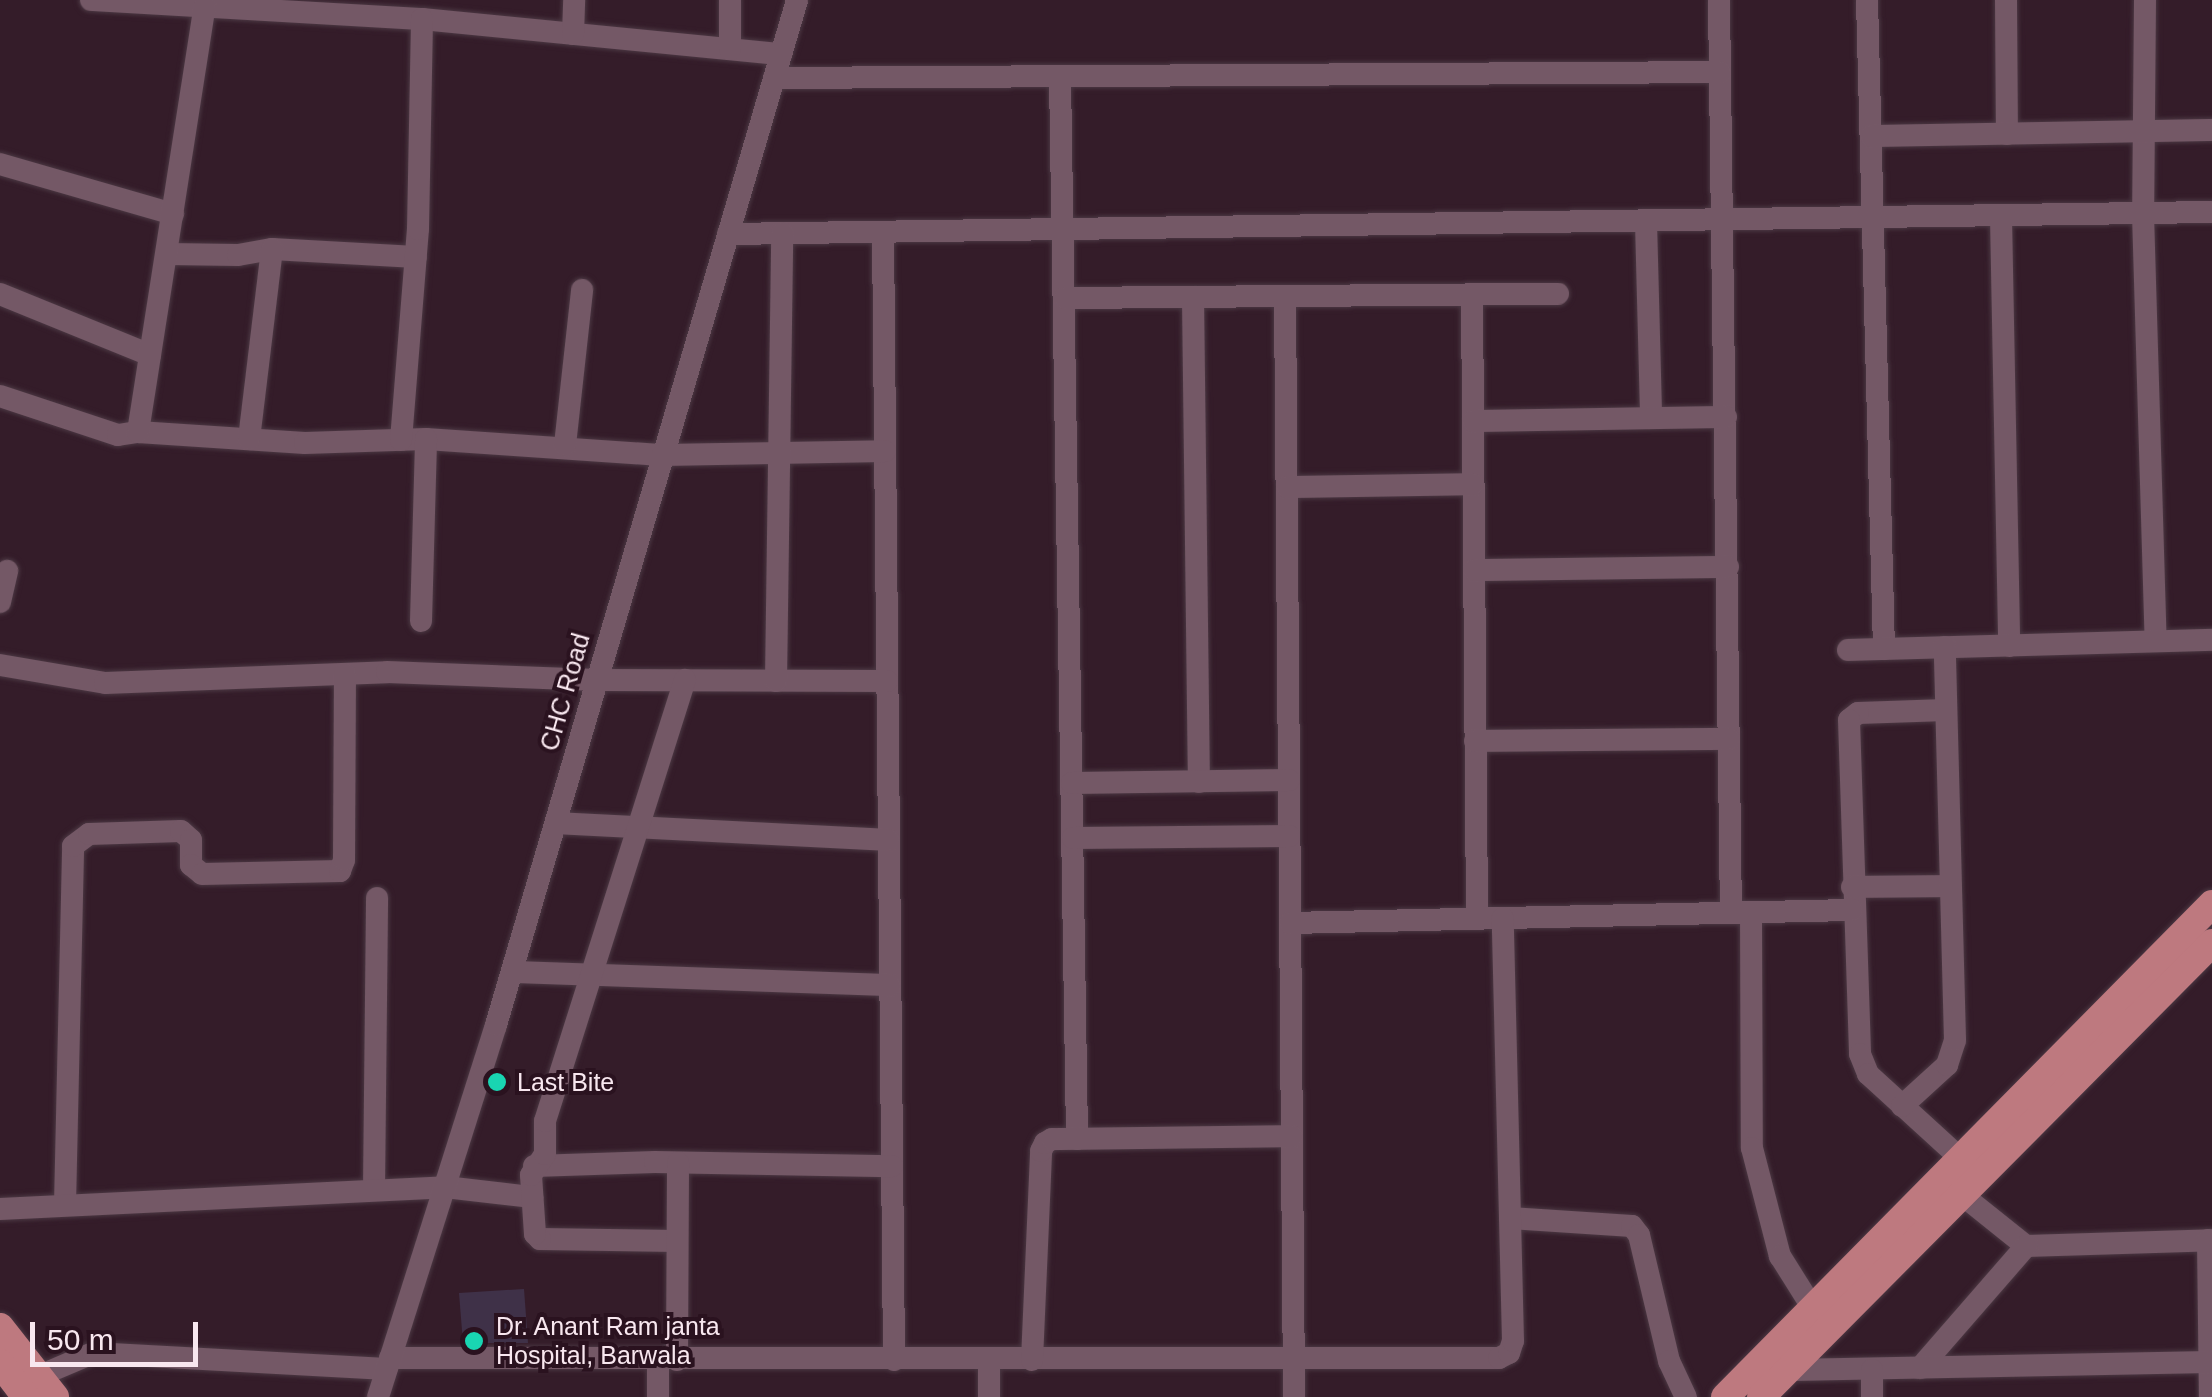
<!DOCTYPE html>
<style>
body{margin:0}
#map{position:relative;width:2212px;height:1397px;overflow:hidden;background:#341c29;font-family:Arial,sans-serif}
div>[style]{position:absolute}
.building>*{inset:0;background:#3f3148}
.roads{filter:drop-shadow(0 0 2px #4b3843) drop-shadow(0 0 2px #4b3843)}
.minor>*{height:22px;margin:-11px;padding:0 11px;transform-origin:11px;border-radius:11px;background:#745866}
.major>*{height:28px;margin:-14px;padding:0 14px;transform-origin:14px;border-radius:14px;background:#be797f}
.dots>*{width:28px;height:28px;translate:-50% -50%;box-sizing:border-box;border:5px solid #2a121f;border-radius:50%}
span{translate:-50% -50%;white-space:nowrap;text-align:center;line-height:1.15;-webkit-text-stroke:8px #2a121f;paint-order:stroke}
.street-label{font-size:25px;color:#f8e7ef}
.poi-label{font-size:25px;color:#f8e7ef}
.left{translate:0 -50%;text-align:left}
.scale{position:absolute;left:30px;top:1322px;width:168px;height:45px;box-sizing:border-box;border:5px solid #f8e7ef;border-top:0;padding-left:12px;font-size:30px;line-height:35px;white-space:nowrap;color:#f8e7ef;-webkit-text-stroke:8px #2a121f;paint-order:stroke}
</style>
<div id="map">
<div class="building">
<i style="clip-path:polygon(524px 1289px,528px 1343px,463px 1343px,459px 1293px)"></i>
</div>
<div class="roads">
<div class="minor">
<i style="left:91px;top:0;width:332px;rotate:3.3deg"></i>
<i style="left:422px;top:19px;width:361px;rotate:5.6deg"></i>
<i style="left:730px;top:0;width:49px;rotate:90deg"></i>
<i style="left:1719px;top:0;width:913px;rotate:89.25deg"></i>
<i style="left:1867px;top:0;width:649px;rotate:88.5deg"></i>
<i style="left:2006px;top:0;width:134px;rotate:89.6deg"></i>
<i style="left:2145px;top:0;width:214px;rotate:90.5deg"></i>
<i style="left:2143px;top:214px;width:427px;rotate:88.3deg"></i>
<i style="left:573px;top:34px;width:34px;rotate:-88deg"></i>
<i style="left:1060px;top:77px;width:1062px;rotate:89.08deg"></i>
<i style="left:774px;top:78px;width:946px;rotate:-0.36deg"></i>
<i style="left:1871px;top:136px;width:341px;rotate:-1deg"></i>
<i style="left:0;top:164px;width:180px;rotate:16.1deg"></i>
<i style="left:2001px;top:217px;width:429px;rotate:88.9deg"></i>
<i style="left:1646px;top:222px;width:196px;rotate:88.5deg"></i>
<i style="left:883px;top:232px;width:1128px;rotate:89.44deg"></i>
<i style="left:728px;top:234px;width:1484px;rotate:-0.85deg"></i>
<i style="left:167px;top:254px;width:71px;rotate:0.8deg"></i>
<i style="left:238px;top:255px;width:35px;rotate:-10deg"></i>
<i style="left:272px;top:249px;width:144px;rotate:3.2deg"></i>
<i style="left:0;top:294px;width:162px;rotate:22.1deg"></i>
<i style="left:1472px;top:295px;width:624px;rotate:89.54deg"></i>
<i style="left:1285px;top:296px;width:1101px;rotate:89.53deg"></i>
<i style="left:1193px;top:297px;width:485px;rotate:89.3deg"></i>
<i style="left:1065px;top:298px;width:493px;rotate:-0.5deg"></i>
<i style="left:0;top:396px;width:124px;rotate:18.3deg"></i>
<i style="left:118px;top:435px;width:20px;rotate:-9deg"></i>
<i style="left:138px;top:432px;width:167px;rotate:3.8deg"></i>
<i style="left:305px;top:443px;width:121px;rotate:-1.9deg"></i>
<i style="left:426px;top:439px;width:238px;rotate:3.9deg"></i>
<i style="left:663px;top:455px;width:222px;rotate:-1deg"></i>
<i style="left:1473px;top:421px;width:253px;rotate:-0.9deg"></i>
<i style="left:138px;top:432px;width:431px;rotate:-81.1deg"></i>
<i style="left:249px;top:439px;width:191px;rotate:-83.1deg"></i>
<i style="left:401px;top:440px;width:212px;rotate:-85.4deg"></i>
<i style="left:418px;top:229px;width:210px;rotate:-88.9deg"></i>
<i style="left:565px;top:445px;width:156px;rotate:-83.7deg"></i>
<i style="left:1287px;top:487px;width:186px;rotate:-0.9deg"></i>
<i style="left:1474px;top:570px;width:254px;rotate:-0.7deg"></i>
<i style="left:0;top:602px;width:32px;rotate:-77deg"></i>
<i style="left:421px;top:621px;width:182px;rotate:-88.4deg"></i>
<i style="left:1848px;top:650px;width:364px;rotate:-1.6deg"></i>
<i style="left:0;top:665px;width:107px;rotate:9.7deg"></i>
<i style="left:105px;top:683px;width:282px;rotate:-2.2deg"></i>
<i style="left:387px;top:672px;width:210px;rotate:2.2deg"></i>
<i style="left:597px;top:680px;width:290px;rotate:0.2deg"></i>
<i style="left:776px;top:681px;width:448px;rotate:-89.2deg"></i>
<i style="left:1946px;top:710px;width:88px;rotate:178deg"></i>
<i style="left:1858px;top:713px;width:11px;rotate:142deg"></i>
<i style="left:1849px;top:720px;width:334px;rotate:88.1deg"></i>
<i style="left:1860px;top:1054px;width:22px;rotate:68deg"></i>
<i style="left:1868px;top:1074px;width:142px;rotate:42.4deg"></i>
<i style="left:1475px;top:741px;width:254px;rotate:-0.5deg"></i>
<i style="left:1072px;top:783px;width:217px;rotate:-0.8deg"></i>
<i style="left:556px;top:823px;width:333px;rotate:2.9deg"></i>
<i style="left:1073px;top:838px;width:216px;rotate:-0.5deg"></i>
<i style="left:1852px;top:887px;width:96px;rotate:-0.6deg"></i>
<i style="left:1751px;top:912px;width:236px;rotate:89.8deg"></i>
<i style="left:1752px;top:1148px;width:112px;rotate:75.5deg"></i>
<i style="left:1780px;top:1256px;width:79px;rotate:57.9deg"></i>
<i style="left:1290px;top:923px;width:562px;rotate:-1.33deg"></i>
<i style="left:512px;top:972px;width:378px;rotate:2deg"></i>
<i style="left:1902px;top:1106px;width:61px;rotate:-42.3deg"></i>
<i style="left:1947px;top:1065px;width:26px;rotate:-72deg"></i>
<i style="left:1955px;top:1040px;width:393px;rotate:-91.5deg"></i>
<i style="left:534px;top:1166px;width:121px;rotate:-1.9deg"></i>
<i style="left:655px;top:1162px;width:237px;rotate:1deg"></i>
<i style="left:374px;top:1190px;width:292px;rotate:-89.4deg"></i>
<i style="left:1961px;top:1194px;width:83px;rotate:38.7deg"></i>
<i style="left:2026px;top:1246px;width:186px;rotate:-1.8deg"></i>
<i style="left:65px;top:1205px;width:359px;rotate:-88.7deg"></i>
<i style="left:73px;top:846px;width:20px;rotate:-37deg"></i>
<i style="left:89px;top:834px;width:92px;rotate:-1.9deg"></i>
<i style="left:181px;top:831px;width:13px;rotate:42deg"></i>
<i style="left:191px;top:840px;width:25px;rotate:90deg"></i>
<i style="left:191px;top:865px;width:14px;rotate:39deg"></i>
<i style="left:202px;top:874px;width:138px;rotate:-1.2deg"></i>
<i style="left:340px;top:871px;width:12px;rotate:-70deg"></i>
<i style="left:344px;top:860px;width:186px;rotate:-89.7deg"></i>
<i style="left:0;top:1209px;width:446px;rotate:-2.8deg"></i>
<i style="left:445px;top:1187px;width:88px;rotate:6.6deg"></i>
<i style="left:1510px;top:1218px;width:122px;rotate:3.8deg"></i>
<i style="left:1632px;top:1226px;width:11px;rotate:52deg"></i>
<i style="left:1639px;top:1235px;width:130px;rotate:76.6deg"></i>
<i style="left:1669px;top:1361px;width:40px;rotate:65deg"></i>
<i style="left:2208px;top:1240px;width:157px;rotate:89.3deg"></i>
<i style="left:677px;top:1241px;width:137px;rotate:-179.2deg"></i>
<i style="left:540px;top:1239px;width:7px;rotate:-135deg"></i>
<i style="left:535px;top:1234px;width:59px;rotate:-93.9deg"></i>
<i style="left:531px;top:1175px;width:25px;rotate:-56deg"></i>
<i style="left:545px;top:1154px;width:33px;rotate:-90deg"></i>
<i style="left:545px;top:1121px;width:463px;rotate:-72.4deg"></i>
<i style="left:390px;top:1358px;width:1109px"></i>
<i style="left:1499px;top:1358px;width:11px;rotate:-27deg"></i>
<i style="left:1509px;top:1353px;width:13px;rotate:-72deg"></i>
<i style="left:1513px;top:1341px;width:423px;rotate:-91.4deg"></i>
<i style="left:677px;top:1360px;width:197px;rotate:-89.7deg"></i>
<i style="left:989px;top:1360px;width:37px;rotate:90deg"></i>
<i style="left:1032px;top:1360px;width:209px;rotate:-87.5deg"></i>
<i style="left:1041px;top:1151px;width:9px;rotate:-63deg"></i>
<i style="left:1045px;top:1143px;width:8px;rotate:-30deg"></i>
<i style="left:1052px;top:1139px;width:240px;rotate:-0.7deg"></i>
<i style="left:1920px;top:1368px;width:162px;rotate:-49deg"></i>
<i style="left:1789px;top:1370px;width:423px;rotate:-1.1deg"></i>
<i style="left:1872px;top:1370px;width:27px;rotate:90deg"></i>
<i style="left:39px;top:1376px;width:59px;rotate:-23.1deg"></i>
<i style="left:93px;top:1353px;width:294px;rotate:3.1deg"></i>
<i style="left:378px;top:1397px;width:390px;rotate:-72.4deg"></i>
<i style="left:496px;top:1025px;width:1068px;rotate:-73.63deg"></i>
<i style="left:658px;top:1397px;width:37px;rotate:-90deg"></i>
</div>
<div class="major">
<i style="left:0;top:1327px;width:89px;rotate:51.8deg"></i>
<i style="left:0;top:1363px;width:43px;rotate:52.6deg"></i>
<i style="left:1725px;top:1397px;width:693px;rotate:-45.35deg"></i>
<i style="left:1761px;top:1397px;width:640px;rotate:-45.19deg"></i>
</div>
</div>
<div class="dots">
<i style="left:497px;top:1082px;background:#19d5b2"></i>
<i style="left:474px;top:1341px;background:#19d5b2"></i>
</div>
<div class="street-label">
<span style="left:565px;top:692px;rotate:-74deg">CHC Road</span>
</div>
<div class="poi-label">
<span class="left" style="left:517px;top:1082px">Last Bite</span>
<span class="left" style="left:496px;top:1341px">Dr. Anant Ram janta<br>Hospital, Barwala</span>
</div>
<div class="scale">50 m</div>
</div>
